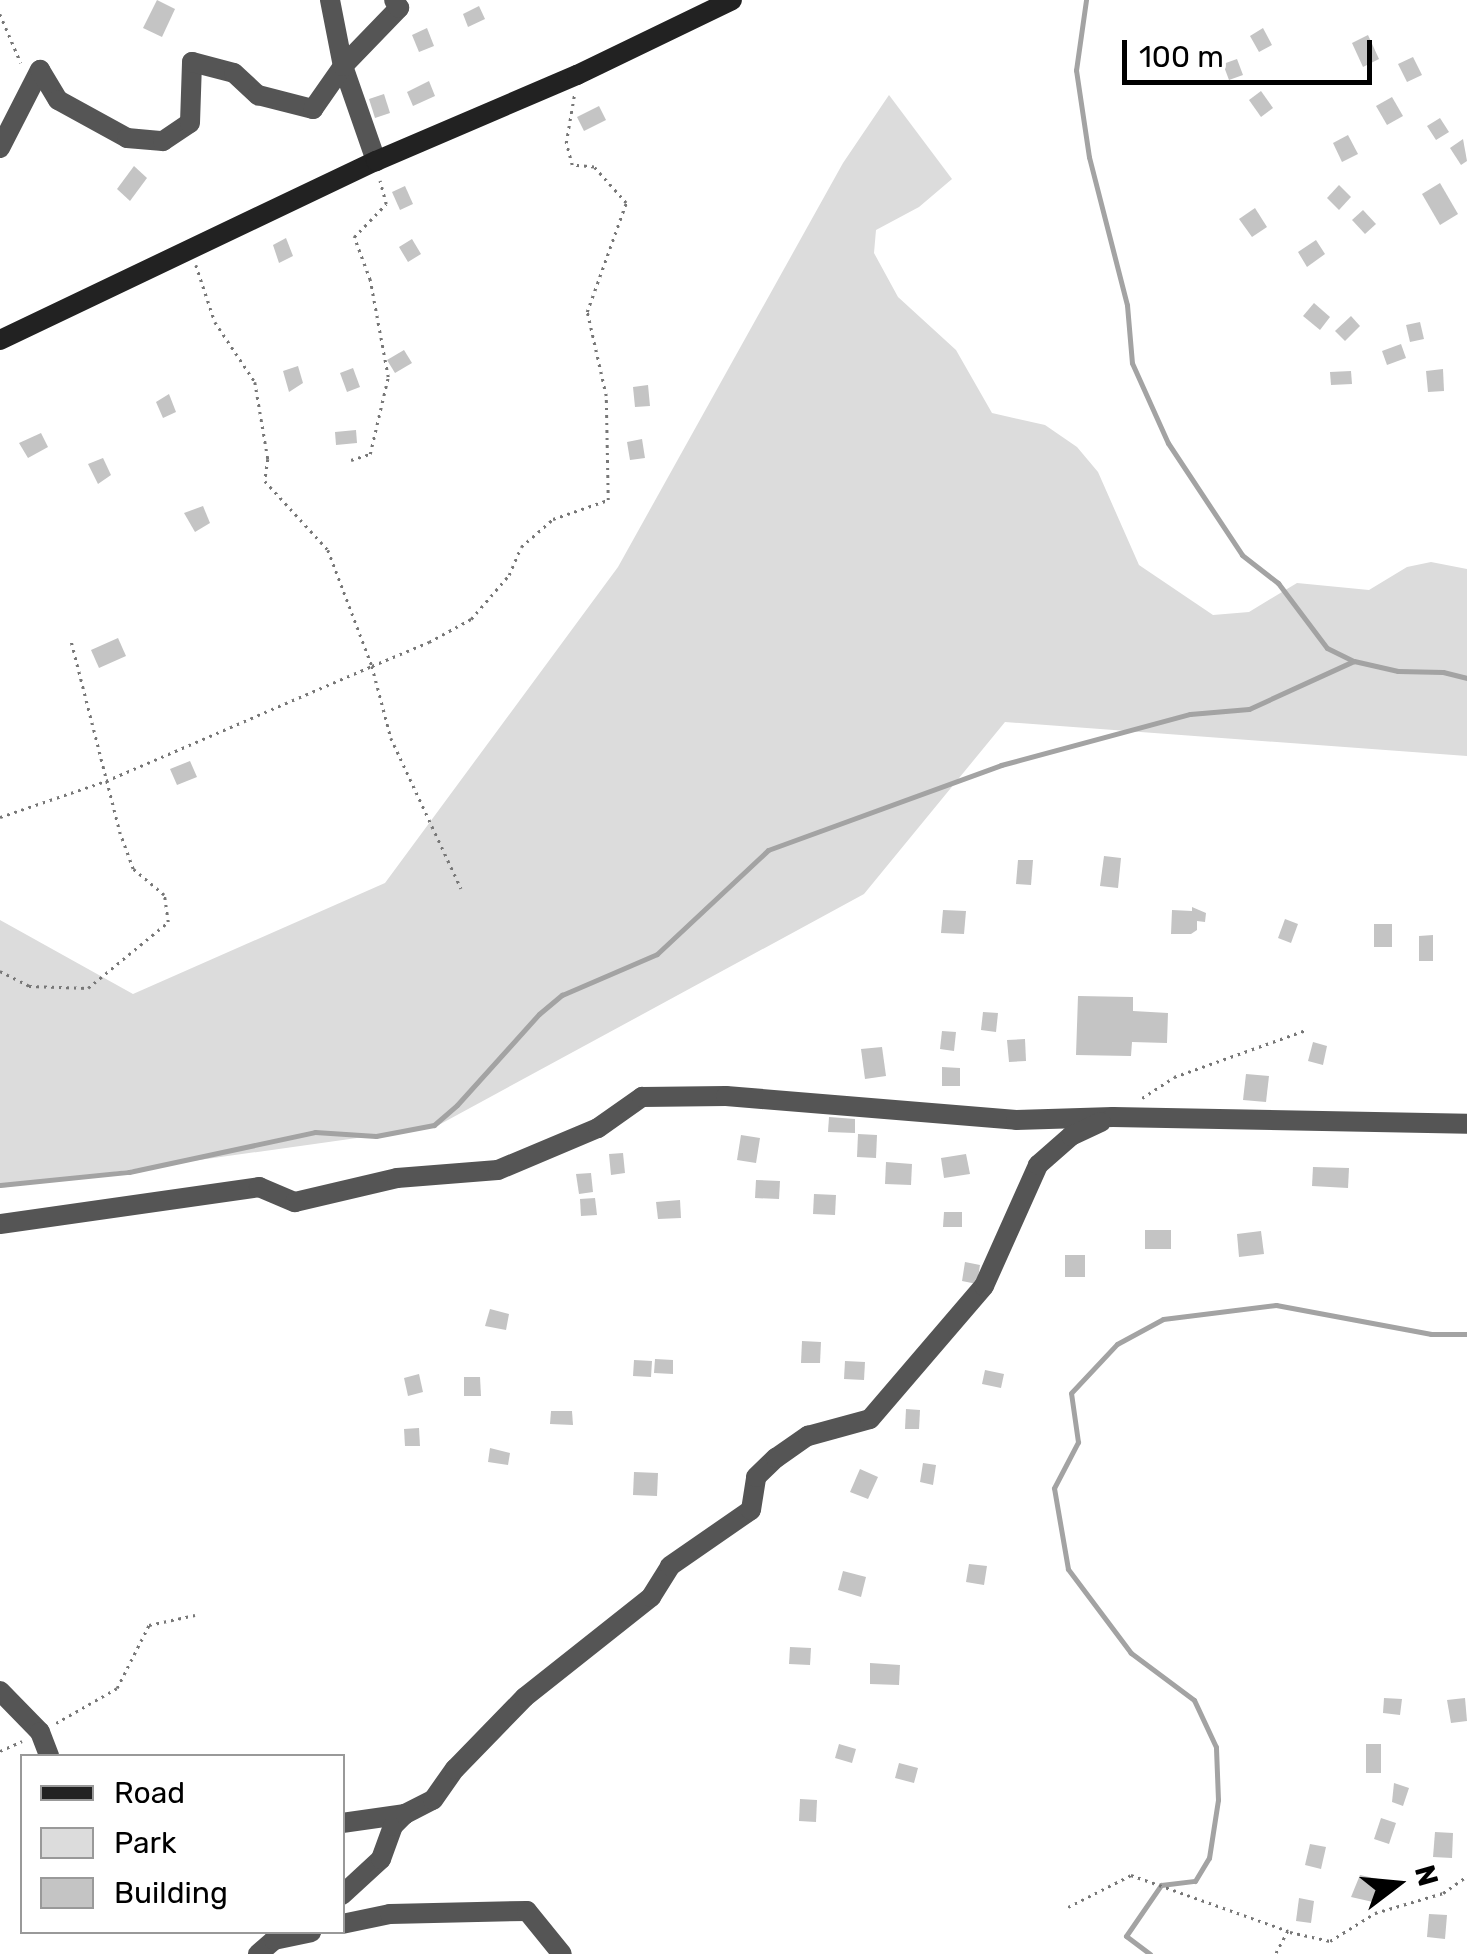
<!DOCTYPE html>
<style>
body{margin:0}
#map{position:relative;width:1467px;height:1954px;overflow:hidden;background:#fff;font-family:Rubik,sans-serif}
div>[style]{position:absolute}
.green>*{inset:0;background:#dcdcdc}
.stream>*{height:5px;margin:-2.5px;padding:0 2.5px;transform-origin:2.5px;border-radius:2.5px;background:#a3a3a3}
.building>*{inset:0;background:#c4c4c4}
.path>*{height:2.5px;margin-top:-1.25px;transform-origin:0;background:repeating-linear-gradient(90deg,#777 0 2.5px,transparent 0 7.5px)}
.street>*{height:20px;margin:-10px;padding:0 10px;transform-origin:10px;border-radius:10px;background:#555}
.secondary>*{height:20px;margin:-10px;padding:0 10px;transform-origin:10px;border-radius:10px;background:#222}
span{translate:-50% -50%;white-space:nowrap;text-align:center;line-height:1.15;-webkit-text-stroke:8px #fff;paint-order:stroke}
.legend{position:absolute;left:20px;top:1754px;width:325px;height:180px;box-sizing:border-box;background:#fff;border:2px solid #999;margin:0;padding:12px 18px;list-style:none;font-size:30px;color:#000}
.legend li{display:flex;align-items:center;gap:20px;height:50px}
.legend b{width:50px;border:2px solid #999}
.north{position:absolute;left:1347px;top:1834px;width:100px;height:100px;-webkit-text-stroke:8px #fff;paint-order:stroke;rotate:74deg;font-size:28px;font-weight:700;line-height:40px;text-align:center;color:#000}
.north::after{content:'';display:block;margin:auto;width:35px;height:45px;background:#000;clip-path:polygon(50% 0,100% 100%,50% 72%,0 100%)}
.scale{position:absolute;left:1122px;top:40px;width:250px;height:45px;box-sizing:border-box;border:5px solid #000;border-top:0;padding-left:12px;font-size:30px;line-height:35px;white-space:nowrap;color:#000;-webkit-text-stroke:8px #fff;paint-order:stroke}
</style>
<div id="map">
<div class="green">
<i style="clip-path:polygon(889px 95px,952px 179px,919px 207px,876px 230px,874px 253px,898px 297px,956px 350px,992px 413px,1045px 425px,1077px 447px,1098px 472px,1139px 565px,1213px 615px,1249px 612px,1297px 583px,1369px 590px,1407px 567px,1431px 562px,1467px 569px,1467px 756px,1005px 722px,864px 894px,435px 1127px,0 1188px,0 920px,133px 994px,385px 883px,618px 567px,843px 163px)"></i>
</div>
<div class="stream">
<i style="left:1086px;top:0;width:71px;rotate:98.1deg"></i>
<i style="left:1076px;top:70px;width:88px;rotate:81.5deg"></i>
<i style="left:1089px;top:157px;width:153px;rotate:75.6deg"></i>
<i style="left:1127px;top:305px;width:58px;rotate:85.1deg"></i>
<i style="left:1132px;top:363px;width:88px;rotate:65.8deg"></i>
<i style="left:1168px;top:443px;width:134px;rotate:56.5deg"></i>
<i style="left:1242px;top:555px;width:46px;rotate:37.9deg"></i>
<i style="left:1278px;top:583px;width:81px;rotate:53deg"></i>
<i style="left:1327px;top:648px;width:30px;rotate:26deg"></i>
<i style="left:1354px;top:661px;width:45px;rotate:12.8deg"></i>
<i style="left:1398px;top:671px;width:45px;rotate:1.3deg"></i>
<i style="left:1443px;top:672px;width:25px;rotate:14deg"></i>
<i style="left:0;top:1185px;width:130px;rotate:-5.8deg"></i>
<i style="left:129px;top:1172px;width:190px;rotate:-12.1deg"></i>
<i style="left:315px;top:1132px;width:61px;rotate:3.8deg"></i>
<i style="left:376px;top:1136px;width:59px;rotate:-10.7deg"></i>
<i style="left:434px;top:1125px;width:30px;rotate:-41deg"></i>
<i style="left:457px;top:1105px;width:122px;rotate:-48deg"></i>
<i style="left:539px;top:1014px;width:30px;rotate:-40deg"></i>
<i style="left:562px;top:995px;width:103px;rotate:-23.3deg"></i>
<i style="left:657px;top:954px;width:152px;rotate:-43.1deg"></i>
<i style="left:768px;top:850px;width:248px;rotate:-20deg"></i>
<i style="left:1001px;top:765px;width:196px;rotate:-15.1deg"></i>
<i style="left:1190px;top:714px;width:59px;rotate:-4.8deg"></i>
<i style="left:1249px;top:709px;width:115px;rotate:-24.6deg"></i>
<i style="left:1150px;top:1954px;width:30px;rotate:-143deg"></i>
<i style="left:1126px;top:1936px;width:62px;rotate:-55.5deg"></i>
<i style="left:1161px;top:1885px;width:34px;rotate:-7deg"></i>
<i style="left:1195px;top:1881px;width:27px;rotate:-59deg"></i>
<i style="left:1209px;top:1858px;width:59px;rotate:-81.2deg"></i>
<i style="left:1218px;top:1800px;width:53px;rotate:-92.2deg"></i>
<i style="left:1216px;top:1747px;width:52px;rotate:-115.1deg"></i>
<i style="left:1194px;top:1700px;width:79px;rotate:-143.3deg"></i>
<i style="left:1131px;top:1653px;width:105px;rotate:-126.9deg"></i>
<i style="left:1068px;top:1569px;width:82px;rotate:-99.8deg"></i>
<i style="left:1054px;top:1488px;width:52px;rotate:-62.4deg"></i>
<i style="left:1078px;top:1442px;width:49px;rotate:-98.1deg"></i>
<i style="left:1071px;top:1393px;width:67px;rotate:-46.8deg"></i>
<i style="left:1117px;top:1344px;width:52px;rotate:-28.5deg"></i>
<i style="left:1163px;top:1319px;width:114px;rotate:-7.1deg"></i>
<i style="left:1276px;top:1305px;width:158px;rotate:10.6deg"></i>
<i style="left:1431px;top:1334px;width:36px"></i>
</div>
<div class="building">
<i style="clip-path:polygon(157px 0,175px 9px,162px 37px,143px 28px)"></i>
<i style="clip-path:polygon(479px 6px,485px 19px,468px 27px,463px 14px)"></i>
<i style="clip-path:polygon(427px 28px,434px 46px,419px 52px,412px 35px)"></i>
<i style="clip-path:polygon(1263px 28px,1272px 45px,1259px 52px,1250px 36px)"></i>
<i style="clip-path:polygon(1368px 35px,1379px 59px,1363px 67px,1352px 43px)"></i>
<i style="clip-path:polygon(1413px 57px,1422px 75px,1407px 82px,1398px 64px)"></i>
<i style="clip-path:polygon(1237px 59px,1243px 75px,1229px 80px,1223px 64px)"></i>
<i style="clip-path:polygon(429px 81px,435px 96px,413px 106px,407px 92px)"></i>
<i style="clip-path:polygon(1261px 91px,1273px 108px,1261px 117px,1249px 100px)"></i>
<i style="clip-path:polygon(384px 94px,390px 113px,375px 118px,369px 99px)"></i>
<i style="clip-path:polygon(1392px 97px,1403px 116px,1387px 125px,1376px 106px)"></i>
<i style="clip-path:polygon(599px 106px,606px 120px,584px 131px,577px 117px)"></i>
<i style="clip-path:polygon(1440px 118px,1449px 132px,1436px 140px,1427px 126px)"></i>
<i style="clip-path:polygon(1348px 135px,1358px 154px,1342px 162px,1333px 143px)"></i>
<i style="clip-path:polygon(1463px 139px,1467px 161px,1461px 165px,1450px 148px)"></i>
<i style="clip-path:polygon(134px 166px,147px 178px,130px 201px,117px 189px)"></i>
<i style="clip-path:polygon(1440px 183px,1458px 214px,1440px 225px,1422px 194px)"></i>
<i style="clip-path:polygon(1339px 185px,1351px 197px,1339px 210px,1327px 198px)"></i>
<i style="clip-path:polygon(405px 186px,413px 204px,400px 210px,392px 192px)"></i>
<i style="clip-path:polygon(1255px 208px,1267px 227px,1252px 237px,1239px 219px)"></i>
<i style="clip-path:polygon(1363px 210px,1376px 224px,1365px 234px,1352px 220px)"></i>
<i style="clip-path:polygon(286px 238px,293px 256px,279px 263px,273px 245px)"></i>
<i style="clip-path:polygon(412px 239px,421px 254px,408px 262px,399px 247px)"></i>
<i style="clip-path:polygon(1316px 240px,1325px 254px,1307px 267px,1298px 252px)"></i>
<i style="clip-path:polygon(1314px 303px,1330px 317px,1320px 330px,1303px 316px)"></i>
<i style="clip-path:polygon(1351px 316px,1360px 326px,1345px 341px,1335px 331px)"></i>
<i style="clip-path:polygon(1420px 322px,1424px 339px,1410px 342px,1406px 325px)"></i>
<i style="clip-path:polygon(1401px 344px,1406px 358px,1387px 365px,1382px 351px)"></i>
<i style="clip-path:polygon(404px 350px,412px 363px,395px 373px,387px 360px)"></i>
<i style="clip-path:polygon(298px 366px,303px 383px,289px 392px,283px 371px)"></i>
<i style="clip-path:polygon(353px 368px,360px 387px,347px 392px,340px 373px)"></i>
<i style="clip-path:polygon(1443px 369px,1444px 391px,1428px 392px,1426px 371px)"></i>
<i style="clip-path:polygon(1351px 371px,1352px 384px,1331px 385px,1330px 372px)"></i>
<i style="clip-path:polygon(648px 385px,650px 406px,635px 407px,633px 387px)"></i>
<i style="clip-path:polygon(169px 394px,176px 412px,163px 418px,156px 402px)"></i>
<i style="clip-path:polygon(356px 430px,357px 443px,336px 445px,335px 432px)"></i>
<i style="clip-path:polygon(41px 433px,48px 447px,28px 458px,19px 443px)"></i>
<i style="clip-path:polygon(642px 439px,645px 458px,630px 460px,627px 442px)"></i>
<i style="clip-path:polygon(103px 458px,111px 475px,98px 484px,88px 464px)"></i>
<i style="clip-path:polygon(203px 506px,210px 523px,195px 532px,184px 513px)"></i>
<i style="clip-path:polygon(118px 638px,126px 656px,99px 668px,91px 650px)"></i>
<i style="clip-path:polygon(190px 761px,197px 777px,177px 785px,170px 769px)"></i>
<i style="clip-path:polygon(1104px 856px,1121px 858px,1118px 888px,1100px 886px)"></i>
<i style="clip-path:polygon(1018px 860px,1033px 860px,1031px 885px,1016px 884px)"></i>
<i style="clip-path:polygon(1192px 907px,1206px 913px,1205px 922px,1197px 921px,1197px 930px,1191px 934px,1171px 934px,1172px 910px,1192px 911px)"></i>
<i style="clip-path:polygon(943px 910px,966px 911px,964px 934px,941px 933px)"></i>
<i style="clip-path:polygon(1285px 919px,1298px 924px,1291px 943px,1278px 938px)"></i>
<i style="clip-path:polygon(1374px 924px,1392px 924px,1392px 947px,1374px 947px)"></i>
<i style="clip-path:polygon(1433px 935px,1433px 961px,1419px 961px,1419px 936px)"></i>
<i style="clip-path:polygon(1078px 996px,1133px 997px,1133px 1011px,1168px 1013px,1167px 1043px,1132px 1042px,1131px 1056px,1076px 1055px)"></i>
<i style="clip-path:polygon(983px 1012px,998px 1013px,996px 1032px,981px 1030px)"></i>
<i style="clip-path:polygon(942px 1031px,956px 1032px,954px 1051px,940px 1049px)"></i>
<i style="clip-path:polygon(1025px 1039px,1026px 1061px,1009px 1062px,1007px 1040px)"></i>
<i style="clip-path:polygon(1313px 1042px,1327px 1046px,1323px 1065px,1308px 1061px)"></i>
<i style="clip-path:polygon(882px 1047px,886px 1076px,865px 1079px,861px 1049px)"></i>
<i style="clip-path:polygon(942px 1067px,960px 1068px,960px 1086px,942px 1086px)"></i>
<i style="clip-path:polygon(1246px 1074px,1269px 1076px,1266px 1102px,1243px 1100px)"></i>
<i style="clip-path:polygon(829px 1117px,855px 1119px,855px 1133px,828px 1132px)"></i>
<i style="clip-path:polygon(858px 1134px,877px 1135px,876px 1158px,857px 1157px)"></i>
<i style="clip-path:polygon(741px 1135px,760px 1138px,756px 1163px,737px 1160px)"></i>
<i style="clip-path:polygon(623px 1153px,625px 1173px,611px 1175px,609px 1154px)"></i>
<i style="clip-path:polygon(966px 1154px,970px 1174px,944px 1178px,941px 1158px)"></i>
<i style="clip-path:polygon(886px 1162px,912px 1164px,911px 1185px,885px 1184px)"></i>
<i style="clip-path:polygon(1313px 1167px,1349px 1168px,1348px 1188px,1312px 1186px)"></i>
<i style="clip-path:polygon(591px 1173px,593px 1192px,579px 1194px,576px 1174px)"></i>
<i style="clip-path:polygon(756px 1180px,780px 1181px,779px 1199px,755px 1198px)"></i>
<i style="clip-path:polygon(814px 1194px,836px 1195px,835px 1215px,813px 1214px)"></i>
<i style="clip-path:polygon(595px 1198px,597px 1215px,581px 1216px,580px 1199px)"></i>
<i style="clip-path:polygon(680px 1200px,681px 1218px,658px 1219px,656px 1202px)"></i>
<i style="clip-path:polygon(944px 1212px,962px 1212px,962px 1227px,943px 1227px)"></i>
<i style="clip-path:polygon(1145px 1230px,1171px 1230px,1171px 1249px,1145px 1249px)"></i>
<i style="clip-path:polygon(1261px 1231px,1264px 1254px,1239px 1257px,1237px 1234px)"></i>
<i style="clip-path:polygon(1065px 1255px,1085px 1255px,1085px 1277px,1065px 1277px)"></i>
<i style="clip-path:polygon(965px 1262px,980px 1265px,977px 1284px,962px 1281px)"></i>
<i style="clip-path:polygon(490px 1309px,509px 1314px,506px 1330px,485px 1326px)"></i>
<i style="clip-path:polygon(802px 1341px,821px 1342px,820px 1363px,801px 1363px)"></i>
<i style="clip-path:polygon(655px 1359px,673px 1360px,673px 1374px,654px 1373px)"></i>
<i style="clip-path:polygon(634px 1360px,652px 1361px,651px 1377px,633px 1376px)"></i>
<i style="clip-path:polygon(845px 1361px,865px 1362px,864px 1380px,844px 1379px)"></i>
<i style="clip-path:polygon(985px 1370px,1004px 1374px,1001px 1388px,982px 1384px)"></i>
<i style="clip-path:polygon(419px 1374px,423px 1392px,408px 1396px,404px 1378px)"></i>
<i style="clip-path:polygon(464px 1377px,480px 1377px,481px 1396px,464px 1396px)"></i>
<i style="clip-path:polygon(906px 1409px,920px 1410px,919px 1429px,905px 1429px)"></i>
<i style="clip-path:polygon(551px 1411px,572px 1411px,573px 1425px,550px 1424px)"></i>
<i style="clip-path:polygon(419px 1428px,420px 1446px,405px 1446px,404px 1429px)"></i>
<i style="clip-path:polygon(490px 1448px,510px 1453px,508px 1465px,488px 1462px)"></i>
<i style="clip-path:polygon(923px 1463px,936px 1465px,933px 1485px,920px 1482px)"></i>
<i style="clip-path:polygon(860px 1469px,878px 1477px,868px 1499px,850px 1492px)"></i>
<i style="clip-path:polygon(634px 1472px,658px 1473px,657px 1496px,633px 1495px)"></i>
<i style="clip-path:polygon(969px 1564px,987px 1566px,984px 1585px,966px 1582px)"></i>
<i style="clip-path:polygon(843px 1571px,866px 1577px,861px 1597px,838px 1590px)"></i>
<i style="clip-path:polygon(790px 1647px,811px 1648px,810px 1665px,789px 1664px)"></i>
<i style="clip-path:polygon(870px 1663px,900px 1665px,899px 1685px,870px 1684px)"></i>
<i style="clip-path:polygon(1384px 1698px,1402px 1699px,1400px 1715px,1383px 1713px)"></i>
<i style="clip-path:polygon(1465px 1698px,1467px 1721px,1451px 1723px,1447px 1700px)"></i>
<i style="clip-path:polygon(839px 1744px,856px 1749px,852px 1763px,835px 1758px)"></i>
<i style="clip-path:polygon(1366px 1744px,1381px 1744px,1381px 1773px,1366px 1773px)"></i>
<i style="clip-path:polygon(899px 1763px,918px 1768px,914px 1783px,895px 1778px)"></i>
<i style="clip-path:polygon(1394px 1783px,1409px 1788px,1403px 1806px,1392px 1802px)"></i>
<i style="clip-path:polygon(800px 1799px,817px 1800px,816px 1822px,799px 1821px)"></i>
<i style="clip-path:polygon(1381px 1818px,1396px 1823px,1389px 1844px,1374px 1839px)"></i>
<i style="clip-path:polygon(1435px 1832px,1453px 1833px,1452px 1858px,1433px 1857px)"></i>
<i style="clip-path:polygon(1310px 1844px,1326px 1847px,1321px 1869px,1305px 1865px)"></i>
<i style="clip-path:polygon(1360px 1875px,1378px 1879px,1373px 1902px,1351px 1897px)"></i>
<i style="clip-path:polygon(1299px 1898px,1314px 1901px,1311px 1923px,1296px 1921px)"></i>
<i style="clip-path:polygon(1429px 1914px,1447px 1915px,1445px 1939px,1427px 1937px)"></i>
</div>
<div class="path">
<i style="left:0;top:14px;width:53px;rotate:66.8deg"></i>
<i style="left:196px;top:265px;width:60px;rotate:71.6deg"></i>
<i style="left:215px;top:322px;width:72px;rotate:56.3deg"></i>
<i style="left:255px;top:382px;width:78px;rotate:80.4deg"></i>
<i style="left:268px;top:459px;width:22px;rotate:98deg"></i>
<i style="left:265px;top:481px;width:93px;rotate:47.6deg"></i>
<i style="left:328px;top:550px;width:124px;rotate:69.2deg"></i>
<i style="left:372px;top:666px;width:62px;rotate:-22.8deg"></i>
<i style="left:429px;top:642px;width:48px;rotate:-28.7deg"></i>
<i style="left:471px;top:619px;width:58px;rotate:-49.2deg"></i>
<i style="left:509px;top:575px;width:30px;rotate:-67deg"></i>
<i style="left:521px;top:547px;width:43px;rotate:-41.2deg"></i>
<i style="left:553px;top:519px;width:58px;rotate:-19.1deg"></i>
<i style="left:608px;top:500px;width:104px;rotate:-91.1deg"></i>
<i style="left:606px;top:396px;width:86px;rotate:-102.7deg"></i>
<i style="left:587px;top:312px;width:116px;rotate:-70.3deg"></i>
<i style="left:626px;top:203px;width:48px;rotate:-131.6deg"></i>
<i style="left:594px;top:167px;width:22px;rotate:-175deg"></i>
<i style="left:572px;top:165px;width:23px;rotate:-105deg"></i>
<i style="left:566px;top:143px;width:48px;rotate:-80.3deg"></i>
<i style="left:351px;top:460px;width:20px;rotate:-18deg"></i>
<i style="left:370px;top:454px;width:79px;rotate:-76.8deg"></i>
<i style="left:388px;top:377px;width:99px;rotate:-100.5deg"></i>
<i style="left:370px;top:280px;width:46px;rotate:-110.4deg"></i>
<i style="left:354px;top:237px;width:46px;rotate:-45.9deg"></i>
<i style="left:386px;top:204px;width:24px;rotate:-105deg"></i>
<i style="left:0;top:817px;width:112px;rotate:-18.8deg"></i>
<i style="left:106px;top:781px;width:290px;rotate:-23.4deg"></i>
<i style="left:372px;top:666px;width:74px;rotate:75.2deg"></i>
<i style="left:391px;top:738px;width:166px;rotate:65deg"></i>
<i style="left:0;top:971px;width:33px;rotate:27deg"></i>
<i style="left:29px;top:986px;width:59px;rotate:1.9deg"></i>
<i style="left:88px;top:988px;width:104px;rotate:-39.5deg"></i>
<i style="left:168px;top:922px;width:27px;rotate:-98deg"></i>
<i style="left:164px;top:895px;width:40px;rotate:-140deg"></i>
<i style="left:133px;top:869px;width:37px;rotate:-110deg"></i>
<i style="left:120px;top:834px;width:198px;rotate:-104.3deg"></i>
<i style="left:1142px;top:1098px;width:38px;rotate:-33deg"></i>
<i style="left:1174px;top:1077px;width:140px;rotate:-19.6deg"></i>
<i style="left:56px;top:1723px;width:70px;rotate:-29.8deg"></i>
<i style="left:117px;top:1688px;width:71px;rotate:-63.1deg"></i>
<i style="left:149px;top:1625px;width:47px;rotate:-12.3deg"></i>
<i style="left:0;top:1751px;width:24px;rotate:-24deg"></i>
<i style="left:1068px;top:1907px;width:71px;rotate:-26.9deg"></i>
<i style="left:1131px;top:1875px;width:167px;rotate:19.6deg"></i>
<i style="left:1288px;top:1931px;width:26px;rotate:118deg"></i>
<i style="left:1290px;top:1932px;width:41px;rotate:12.7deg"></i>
<i style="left:1330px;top:1941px;width:53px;rotate:-31.9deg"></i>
<i style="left:1375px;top:1913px;width:71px;rotate:-16.4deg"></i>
<i style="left:1443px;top:1893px;width:29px;rotate:-35deg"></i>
</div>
<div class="street">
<i style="left:330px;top:0;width:67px;rotate:78.9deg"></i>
<i style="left:343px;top:66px;width:101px;rotate:70.8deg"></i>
<i style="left:0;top:148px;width:88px;rotate:-62.9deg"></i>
<i style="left:40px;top:70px;width:35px;rotate:59deg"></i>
<i style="left:58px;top:100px;width:79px;rotate:28.8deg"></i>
<i style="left:127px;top:138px;width:36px;rotate:5deg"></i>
<i style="left:163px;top:141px;width:32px;rotate:-34deg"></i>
<i style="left:190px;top:123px;width:61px;rotate:-88.1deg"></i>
<i style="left:192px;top:62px;width:43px;rotate:14.7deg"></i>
<i style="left:234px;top:73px;width:33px;rotate:43deg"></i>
<i style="left:258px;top:95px;width:57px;rotate:14.3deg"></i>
<i style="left:313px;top:109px;width:52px;rotate:-55.1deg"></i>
<i style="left:343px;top:66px;width:81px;rotate:-46deg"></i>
<i style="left:399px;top:8px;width:9px;rotate:-122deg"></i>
<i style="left:0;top:1224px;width:262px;rotate:-8.1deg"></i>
<i style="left:259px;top:1187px;width:39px;rotate:23deg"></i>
<i style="left:295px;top:1202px;width:105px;rotate:-13.2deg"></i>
<i style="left:397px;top:1178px;width:101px;rotate:-4.5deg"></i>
<i style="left:498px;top:1170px;width:108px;rotate:-22.8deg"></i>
<i style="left:598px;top:1128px;width:54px;rotate:-35.2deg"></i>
<i style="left:642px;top:1097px;width:84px;rotate:-0.7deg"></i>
<i style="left:726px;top:1096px;width:291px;rotate:4.7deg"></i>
<i style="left:1016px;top:1120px;width:97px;rotate:-1.8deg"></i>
<i style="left:1113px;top:1117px;width:354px;rotate:1.1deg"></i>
<i style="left:0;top:1691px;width:57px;rotate:45.7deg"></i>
<i style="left:40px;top:1732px;width:26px;rotate:69deg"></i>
<i style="left:342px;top:1823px;width:64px;rotate:-8.1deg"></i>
<i style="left:342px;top:1895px;width:53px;rotate:-42.7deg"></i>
<i style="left:381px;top:1859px;width:35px;rotate:-70deg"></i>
<i style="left:393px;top:1826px;width:17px;rotate:-45deg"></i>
<i style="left:405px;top:1814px;width:31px;rotate:-27deg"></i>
<i style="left:433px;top:1800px;width:38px;rotate:-55deg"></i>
<i style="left:455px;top:1769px;width:100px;rotate:-45.8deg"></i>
<i style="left:525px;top:1697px;width:161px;rotate:-38.4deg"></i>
<i style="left:651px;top:1597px;width:36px;rotate:-58deg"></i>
<i style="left:670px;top:1566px;width:98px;rotate:-34.7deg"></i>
<i style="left:751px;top:1510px;width:33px;rotate:-81deg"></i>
<i style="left:756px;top:1477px;width:28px;rotate:-44deg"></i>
<i style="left:776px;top:1458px;width:39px;rotate:-35deg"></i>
<i style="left:808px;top:1436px;width:64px;rotate:-15.3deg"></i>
<i style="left:870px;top:1419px;width:175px;rotate:-49.4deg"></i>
<i style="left:984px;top:1286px;width:133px;rotate:-65.9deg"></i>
<i style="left:1038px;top:1165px;width:44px;rotate:-41.3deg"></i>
<i style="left:1071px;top:1136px;width:33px;rotate:-25deg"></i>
<i style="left:342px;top:1924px;width:49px;rotate:-11.8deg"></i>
<i style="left:390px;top:1914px;width:137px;rotate:-1.3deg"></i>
<i style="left:527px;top:1911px;width:55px;rotate:50.9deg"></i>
<i style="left:258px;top:1954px;width:21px;rotate:-41deg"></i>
<i style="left:274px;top:1940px;width:38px;rotate:-12deg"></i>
</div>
<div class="secondary">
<i style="left:0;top:340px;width:416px;rotate:-25.5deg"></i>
<i style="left:376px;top:161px;width:219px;rotate:-23.2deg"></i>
<i style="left:577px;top:75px;width:172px;rotate:-25.8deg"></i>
</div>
<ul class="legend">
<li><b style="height:12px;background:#222"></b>Road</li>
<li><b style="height:28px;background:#dcdcdc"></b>Park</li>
<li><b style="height:28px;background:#c4c4c4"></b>Building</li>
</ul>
<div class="north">N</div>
<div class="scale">100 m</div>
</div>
